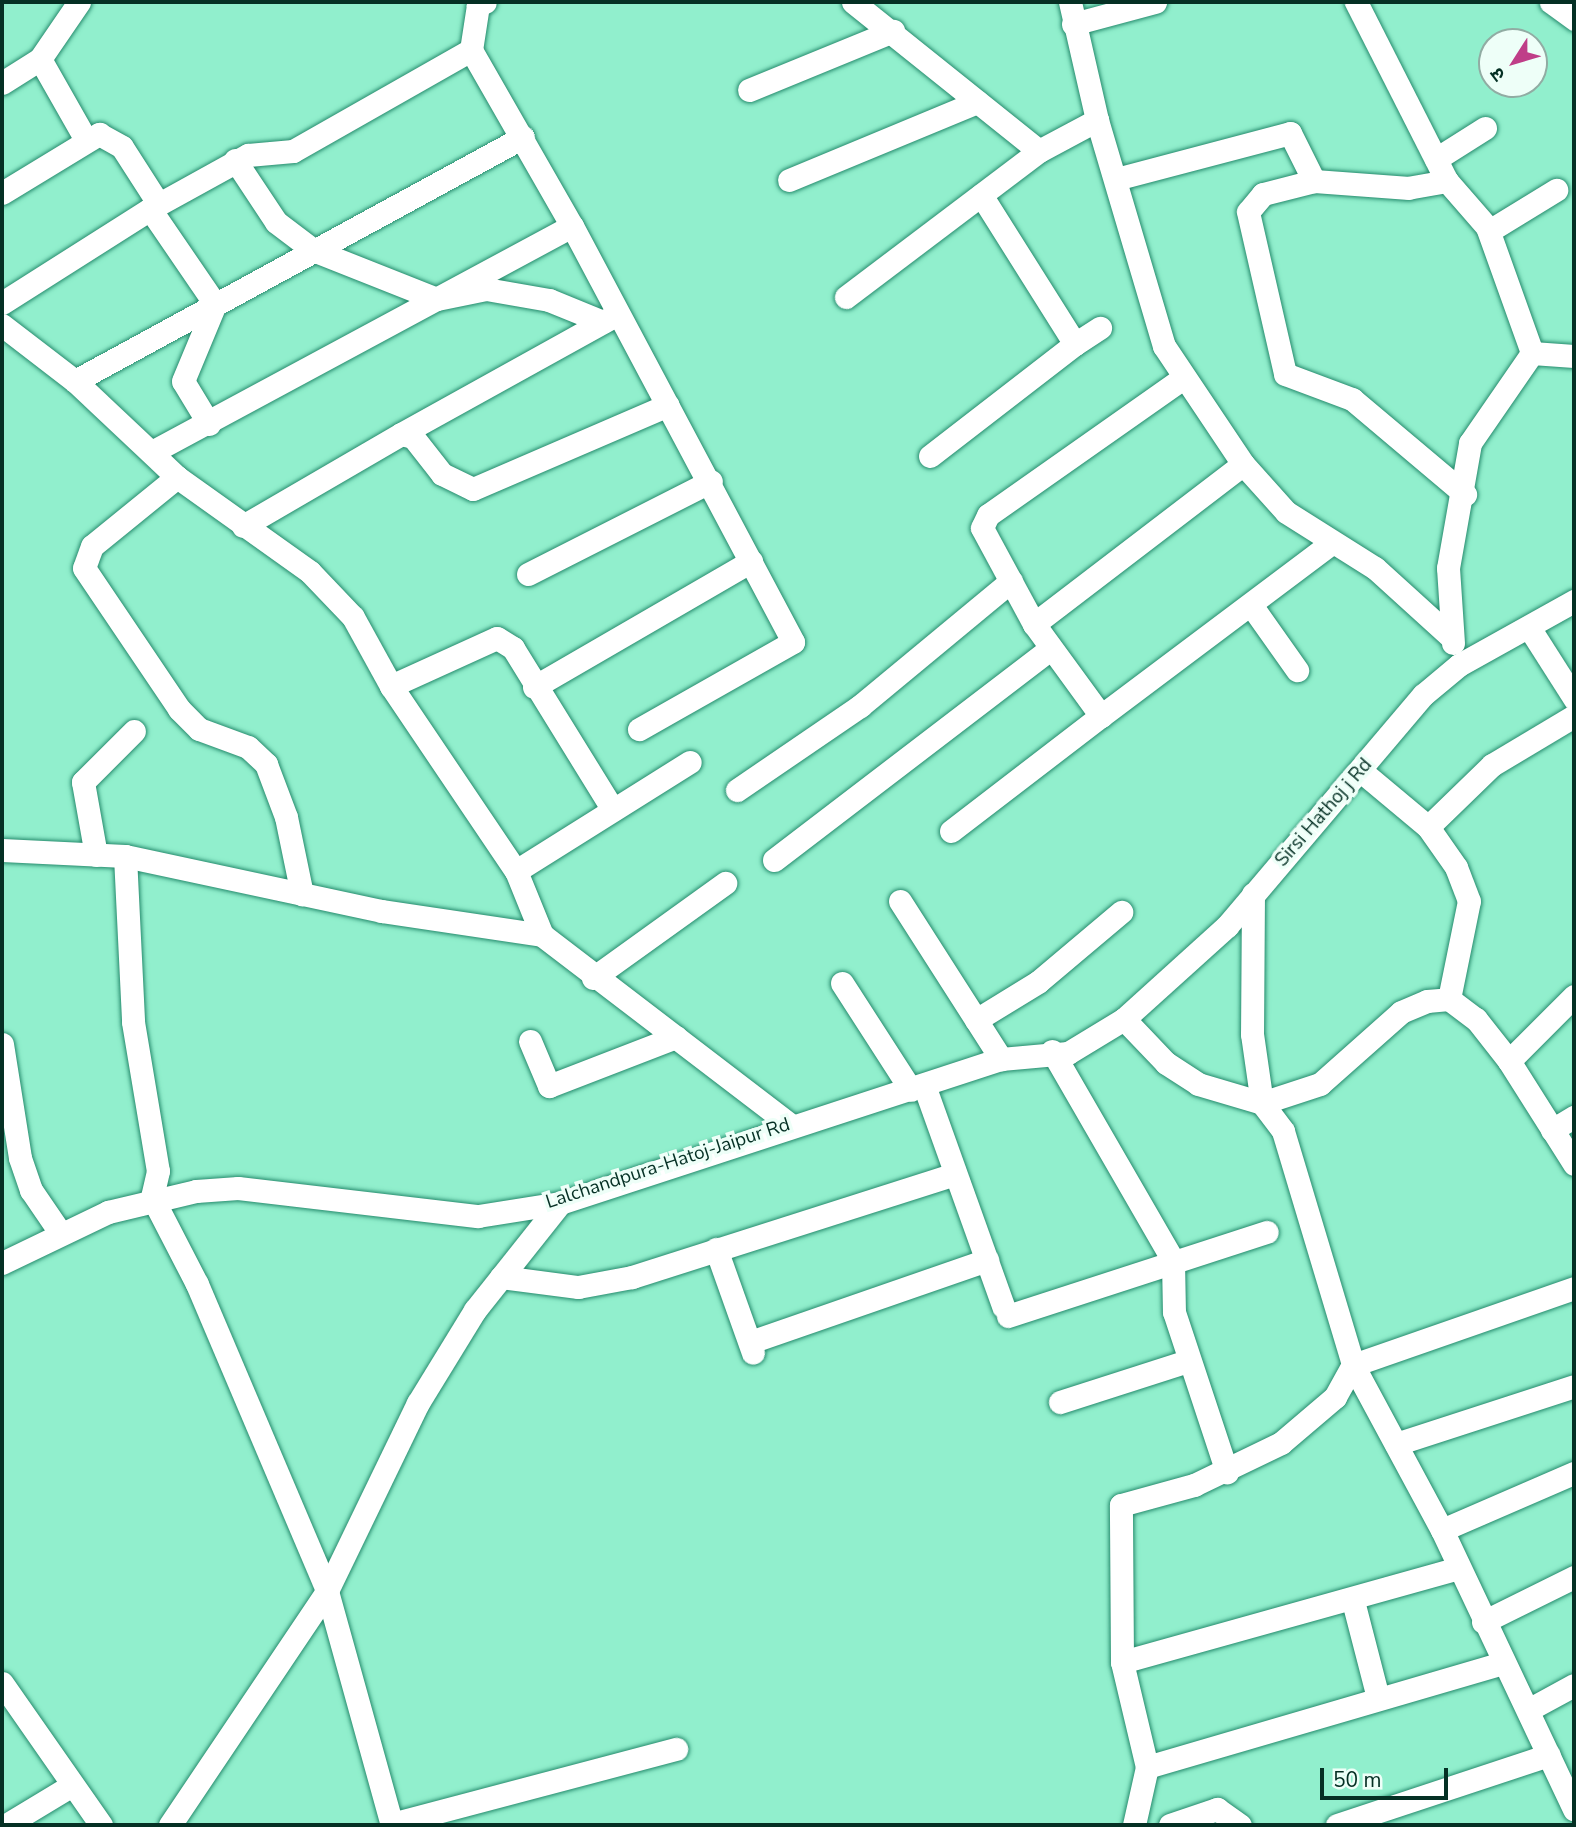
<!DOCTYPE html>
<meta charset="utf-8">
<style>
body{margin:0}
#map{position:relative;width:1576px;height:1827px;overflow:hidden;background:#91efcd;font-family:"Nunito Sans","Noto Sans Devanagari",sans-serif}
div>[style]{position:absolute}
.roads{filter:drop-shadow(0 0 2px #268b6d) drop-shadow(0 0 2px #268b6d)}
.minor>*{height:23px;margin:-11.5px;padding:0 11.5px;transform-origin:11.5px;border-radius:11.5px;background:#fff}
span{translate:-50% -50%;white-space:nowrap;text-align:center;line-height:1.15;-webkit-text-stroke:7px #eefff8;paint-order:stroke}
.street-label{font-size:19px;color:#053024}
.frame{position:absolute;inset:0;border:4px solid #053024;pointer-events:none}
.north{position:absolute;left:1478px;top:28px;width:70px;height:70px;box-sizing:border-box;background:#eefff8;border:2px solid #91aca3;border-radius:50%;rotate:233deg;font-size:19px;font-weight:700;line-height:28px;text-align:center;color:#053024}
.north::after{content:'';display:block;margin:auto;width:24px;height:32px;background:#bf3e88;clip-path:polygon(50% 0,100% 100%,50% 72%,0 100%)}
.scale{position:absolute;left:1320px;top:1768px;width:128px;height:32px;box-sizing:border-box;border:4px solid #053024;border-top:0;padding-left:9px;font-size:21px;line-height:24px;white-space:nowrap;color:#053024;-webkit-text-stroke:5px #eefff8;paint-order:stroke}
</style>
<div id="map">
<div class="roads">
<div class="minor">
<i style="left:485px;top:2px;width:8px;rotate:157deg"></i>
<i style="left:478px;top:5px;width:46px;rotate:98.8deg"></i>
<i style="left:471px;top:50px;width:203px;rotate:60.2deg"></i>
<i style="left:572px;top:226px;width:471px;rotate:62deg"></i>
<i style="left:793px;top:642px;width:177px;rotate:150.5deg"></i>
<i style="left:853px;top:2px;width:238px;rotate:38.7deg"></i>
<i style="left:1070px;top:2px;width:121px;rotate:77.1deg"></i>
<i style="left:1097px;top:120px;width:236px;rotate:73.5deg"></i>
<i style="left:1164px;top:346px;width:142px;rotate:56.2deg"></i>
<i style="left:1243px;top:464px;width:64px;rotate:48.1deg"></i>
<i style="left:1286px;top:512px;width:105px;rotate:32.2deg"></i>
<i style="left:1375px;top:568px;width:103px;rotate:42.2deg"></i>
<i style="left:1356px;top:2px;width:201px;rotate:63.1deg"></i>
<i style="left:1447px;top:181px;width:61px;rotate:49deg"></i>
<i style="left:1487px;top:227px;width:134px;rotate:70.3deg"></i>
<i style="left:1551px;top:2px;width:29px;rotate:36deg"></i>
<i style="left:1073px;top:24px;width:85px;rotate:-15deg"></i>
<i style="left:40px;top:59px;width:69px;rotate:-55.6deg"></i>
<i style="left:2px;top:83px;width:45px;rotate:-32.3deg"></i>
<i style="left:40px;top:59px;width:93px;rotate:60.4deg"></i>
<i style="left:749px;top:90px;width:156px;rotate:-22.3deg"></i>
<i style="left:1436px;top:159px;width:58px;rotate:-32.3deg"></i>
<i style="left:235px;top:160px;width:74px;rotate:56.5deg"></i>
<i style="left:276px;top:222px;width:46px;rotate:37.1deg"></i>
<i style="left:313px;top:250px;width:133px;rotate:21.6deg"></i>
<i style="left:437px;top:299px;width:50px;rotate:-11.5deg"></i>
<i style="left:486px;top:289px;width:64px;rotate:9.9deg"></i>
<i style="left:549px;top:300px;width:58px;rotate:22.2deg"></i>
<i style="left:1116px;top:179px;width:180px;rotate:-14.8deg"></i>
<i style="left:1290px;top:133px;width:54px;rotate:63.4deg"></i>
<i style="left:789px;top:180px;width:204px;rotate:-22.5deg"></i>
<i style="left:1447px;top:181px;width:39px;rotate:170deg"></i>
<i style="left:1409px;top:188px;width:95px;rotate:-175.8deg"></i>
<i style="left:1314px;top:181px;width:53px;rotate:165.7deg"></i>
<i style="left:1263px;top:194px;width:23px;rotate:130deg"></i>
<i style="left:1248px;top:212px;width:166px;rotate:77.1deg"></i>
<i style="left:1285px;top:374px;width:72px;rotate:20.5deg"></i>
<i style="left:1352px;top:399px;width:148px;rotate:40.1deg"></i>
<i style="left:2px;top:193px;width:114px;rotate:-31.3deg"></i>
<i style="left:99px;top:134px;width:26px;rotate:29deg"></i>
<i style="left:122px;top:147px;width:67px;rotate:57.3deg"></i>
<i style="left:1489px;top:231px;width:79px;rotate:-31.5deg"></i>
<i style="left:846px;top:297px;width:242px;rotate:-37.1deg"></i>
<i style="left:1039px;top:151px;width:66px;rotate:-28.1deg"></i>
<i style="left:2px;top:303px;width:175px;rotate:-32.4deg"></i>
<i style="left:2px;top:325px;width:92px;rotate:37.5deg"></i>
<i style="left:75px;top:381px;width:140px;rotate:43.3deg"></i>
<i style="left:177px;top:477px;width:163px;rotate:35.5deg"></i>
<i style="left:310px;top:572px;width:62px;rotate:46.3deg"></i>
<i style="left:353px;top:617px;width:79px;rotate:61.2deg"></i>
<i style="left:391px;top:686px;width:223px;rotate:56deg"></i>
<i style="left:516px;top:871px;width:69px;rotate:67.9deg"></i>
<i style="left:542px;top:935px;width:311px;rotate:37.4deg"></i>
<i style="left:1075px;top:344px;width:30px;rotate:-33deg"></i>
<i style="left:1183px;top:378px;width:238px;rotate:144.9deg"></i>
<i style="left:988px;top:515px;width:14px;rotate:115deg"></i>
<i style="left:982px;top:528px;width:109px;rotate:61.6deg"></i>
<i style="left:1034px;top:624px;width:114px;rotate:53.9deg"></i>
<i style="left:1101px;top:716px;width:286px;rotate:-36.9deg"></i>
<i style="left:75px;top:381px;width:510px;rotate:-28.57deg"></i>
<i style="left:209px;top:424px;width:50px;rotate:-121.2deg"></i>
<i style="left:183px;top:381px;width:83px;rotate:-67.4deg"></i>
<i style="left:215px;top:304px;width:115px;rotate:-124.4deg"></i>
<i style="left:150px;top:209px;width:112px;rotate:-28.9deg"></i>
<i style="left:248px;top:155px;width:45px;rotate:-5.1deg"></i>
<i style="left:293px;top:151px;width:205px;rotate:-29.6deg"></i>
<i style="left:401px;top:434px;width:239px;rotate:-29deg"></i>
<i style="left:152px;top:452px;width:477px;rotate:-28.3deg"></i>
<i style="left:930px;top:456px;width:183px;rotate:-37.7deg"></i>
<i style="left:1075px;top:344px;width:176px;rotate:-122.2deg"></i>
<i style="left:177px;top:477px;width:109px;rotate:140.9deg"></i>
<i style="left:92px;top:546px;width:23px;rotate:110deg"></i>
<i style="left:84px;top:568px;width:170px;rotate:56deg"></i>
<i style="left:179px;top:709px;width:28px;rotate:45deg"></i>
<i style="left:199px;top:729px;width:52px;rotate:20.2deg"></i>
<i style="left:248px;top:747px;width:25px;rotate:43deg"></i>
<i style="left:266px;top:764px;width:57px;rotate:69.3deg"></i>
<i style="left:286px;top:817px;width:79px;rotate:78.3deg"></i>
<i style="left:243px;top:526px;width:183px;rotate:-30.2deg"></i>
<i style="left:401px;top:434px;width:12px;rotate:14deg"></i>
<i style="left:413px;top:437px;width:47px;rotate:51.9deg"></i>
<i style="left:442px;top:474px;width:34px;rotate:26deg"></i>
<i style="left:473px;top:489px;width:212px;rotate:-23.3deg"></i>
<i style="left:528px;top:574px;width:205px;rotate:-26.9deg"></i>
<i style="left:1251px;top:605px;width:80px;rotate:54.7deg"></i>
<i style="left:1034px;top:624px;width:263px;rotate:-37.4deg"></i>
<i style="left:1530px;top:629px;width:82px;rotate:57.5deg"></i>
<i style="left:1453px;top:643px;width:75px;rotate:-93.8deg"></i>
<i style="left:1448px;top:568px;width:127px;rotate:-80deg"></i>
<i style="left:1470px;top:443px;width:109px;rotate:-55.4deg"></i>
<i style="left:1532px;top:353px;width:42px;rotate:4.1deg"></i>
<i style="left:391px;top:686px;width:116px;rotate:-24.4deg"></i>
<i style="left:497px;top:638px;width:19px;rotate:32deg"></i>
<i style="left:513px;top:648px;width:190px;rotate:58.3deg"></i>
<i style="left:534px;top:687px;width:251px;rotate:-30.1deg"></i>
<i style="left:1361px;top:771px;width:87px;rotate:39.9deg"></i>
<i style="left:737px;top:790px;width:149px;rotate:-34.3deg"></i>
<i style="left:860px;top:706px;width:196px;rotate:-39.6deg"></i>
<i style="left:951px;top:831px;width:189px;rotate:-37.5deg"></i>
<i style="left:2px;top:850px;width:123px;rotate:2.8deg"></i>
<i style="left:125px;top:856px;width:263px;rotate:12.1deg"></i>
<i style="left:382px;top:911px;width:162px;rotate:8.5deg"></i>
<i style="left:96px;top:855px;width:74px;rotate:-100.1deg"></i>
<i style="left:83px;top:782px;width:72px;rotate:-45deg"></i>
<i style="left:125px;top:856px;width:166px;rotate:87.2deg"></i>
<i style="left:133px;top:1022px;width:151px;rotate:80.5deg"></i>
<i style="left:158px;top:1171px;width:27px;rotate:103deg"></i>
<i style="left:152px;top:1197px;width:98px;rotate:62.7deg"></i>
<i style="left:197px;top:1284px;width:333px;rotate:67deg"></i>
<i style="left:327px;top:1591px;width:243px;rotate:74.5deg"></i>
<i style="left:774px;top:860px;width:347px;rotate:-37.4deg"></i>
<i style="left:516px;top:871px;width:205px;rotate:-32.1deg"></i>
<i style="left:1253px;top:894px;width:140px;rotate:90.4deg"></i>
<i style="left:1252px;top:1034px;width:70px;rotate:81.8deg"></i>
<i style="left:1262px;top:1103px;width:61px;rotate:-18.1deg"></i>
<i style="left:1320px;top:1084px;width:108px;rotate:-41.6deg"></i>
<i style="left:1401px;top:1012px;width:28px;rotate:-23deg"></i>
<i style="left:1427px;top:1001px;width:22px;rotate:-5deg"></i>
<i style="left:1449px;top:999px;width:34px;rotate:37deg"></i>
<i style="left:1476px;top:1019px;width:53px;rotate:51.8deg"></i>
<i style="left:1509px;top:1061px;width:92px;rotate:-45deg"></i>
<i style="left:900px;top:901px;width:188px;rotate:57.4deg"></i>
<i style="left:593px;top:978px;width:163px;rotate:-35.7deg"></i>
<i style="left:842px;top:983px;width:127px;rotate:57.2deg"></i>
<i style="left:1449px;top:999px;width:100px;rotate:-78.5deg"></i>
<i style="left:1469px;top:901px;width:36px;rotate:-111deg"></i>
<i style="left:1456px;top:867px;width:49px;rotate:-125deg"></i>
<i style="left:1428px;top:827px;width:89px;rotate:-44.1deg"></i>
<i style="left:1492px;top:765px;width:96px;rotate:-30.9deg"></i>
<i style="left:1124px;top:1019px;width:61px;rotate:46.3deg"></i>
<i style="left:1166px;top:1063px;width:38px;rotate:33deg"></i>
<i style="left:1198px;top:1084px;width:67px;rotate:16.5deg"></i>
<i style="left:1262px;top:1103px;width:35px;rotate:53deg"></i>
<i style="left:1283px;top:1131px;width:244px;rotate:73.3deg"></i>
<i style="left:1353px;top:1365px;width:234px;rotate:-19.2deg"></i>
<i style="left:976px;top:1020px;width:73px;rotate:-31.5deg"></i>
<i style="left:1038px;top:982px;width:109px;rotate:-40.1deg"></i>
<i style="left:530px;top:1041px;width:49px;rotate:67.1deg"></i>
<i style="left:549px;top:1086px;width:136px;rotate:-21.1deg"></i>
<i style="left:2px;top:1044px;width:115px;rotate:81deg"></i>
<i style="left:20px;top:1158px;width:34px;rotate:71deg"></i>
<i style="left:31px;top:1190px;width:50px;rotate:55.7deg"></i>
<i style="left:1052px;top:1051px;width:242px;rotate:60deg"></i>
<i style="left:1173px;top:1261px;width:51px;rotate:88.9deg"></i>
<i style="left:1174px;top:1312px;width:169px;rotate:71.7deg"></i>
<i style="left:1509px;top:1061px;width:122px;rotate:57.7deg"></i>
<i style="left:925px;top:1088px;width:232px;rotate:70.3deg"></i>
<i style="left:1552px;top:1130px;width:26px;rotate:-31deg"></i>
<i style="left:716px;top:1249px;width:110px;rotate:70.4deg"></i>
<i style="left:2px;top:1263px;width:118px;rotate:-25.7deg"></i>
<i style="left:108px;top:1212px;width:90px;rotate:-13.4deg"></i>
<i style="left:196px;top:1191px;width:42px;rotate:-4.1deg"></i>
<i style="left:238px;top:1188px;width:242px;rotate:6.7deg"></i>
<i style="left:478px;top:1216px;width:83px;rotate:-9deg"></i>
<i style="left:560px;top:1203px;width:464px;rotate:-18.1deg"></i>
<i style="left:1001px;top:1059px;width:67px;rotate:-5.1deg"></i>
<i style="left:1068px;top:1053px;width:66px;rotate:-31.3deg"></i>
<i style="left:1124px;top:1019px;width:139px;rotate:-42.1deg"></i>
<i style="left:1227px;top:926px;width:303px;rotate:-49.7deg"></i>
<i style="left:1423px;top:695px;width:47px;rotate:-39.8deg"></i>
<i style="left:1459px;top:665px;width:132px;rotate:-29.1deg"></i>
<i style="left:501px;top:1277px;width:78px;rotate:7.4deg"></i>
<i style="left:578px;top:1287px;width:55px;rotate:-10.5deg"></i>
<i style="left:632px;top:1277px;width:339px;rotate:-17.7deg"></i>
<i style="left:1008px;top:1316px;width:272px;rotate:-18deg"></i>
<i style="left:750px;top:1342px;width:251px;rotate:-19.1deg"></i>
<i style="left:1353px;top:1365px;width:187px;rotate:61.7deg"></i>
<i style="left:1442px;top:1530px;width:309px;rotate:64.7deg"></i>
<i style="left:1060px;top:1402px;width:134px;rotate:-17.8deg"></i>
<i style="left:1396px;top:1444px;width:187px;rotate:-18deg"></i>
<i style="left:1442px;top:1530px;width:144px;rotate:-23.4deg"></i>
<i style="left:1353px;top:1601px;width:100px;rotate:75.5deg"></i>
<i style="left:1483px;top:1622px;width:102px;rotate:-26.3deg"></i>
<i style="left:1122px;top:1662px;width:349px;rotate:-15.6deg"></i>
<i style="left:2px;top:1683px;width:173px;rotate:55.1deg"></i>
<i style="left:1528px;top:1710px;width:52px;rotate:-28.5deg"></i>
<i style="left:1147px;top:1767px;width:371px;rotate:-16.3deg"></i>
<i style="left:392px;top:1824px;width:294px;rotate:-14.8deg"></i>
<i style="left:6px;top:1825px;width:74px;rotate:-31.1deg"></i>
<i style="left:170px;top:1825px;width:282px;rotate:-56.1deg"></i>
<i style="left:327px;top:1591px;width:209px;rotate:-64.2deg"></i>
<i style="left:418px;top:1403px;width:109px;rotate:-58.5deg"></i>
<i style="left:475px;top:1310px;width:137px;rotate:-51.5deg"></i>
<i style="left:1134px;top:1825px;width:59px;rotate:-77.4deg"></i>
<i style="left:1147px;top:1767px;width:108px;rotate:-103.4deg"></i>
<i style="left:1122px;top:1662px;width:157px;rotate:-90.4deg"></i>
<i style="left:1121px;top:1505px;width:76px;rotate:-15.3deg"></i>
<i style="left:1194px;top:1485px;width:97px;rotate:-25.8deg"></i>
<i style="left:1281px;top:1443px;width:71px;rotate:-40.4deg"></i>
<i style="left:1335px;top:1397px;width:37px;rotate:-61deg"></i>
<i style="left:1170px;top:1825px;width:50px;rotate:-18.8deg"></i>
<i style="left:1217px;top:1809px;width:28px;rotate:35deg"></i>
<i style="left:1337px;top:1825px;width:223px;rotate:-18.3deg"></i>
</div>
</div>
<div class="street-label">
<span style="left:1324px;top:813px;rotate:-49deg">Sirsi Hathoj j Rd</span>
<span style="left:668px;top:1164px;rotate:-18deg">Lalchandpura-Hatoj-Jaipur Rd</span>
</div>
<div class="frame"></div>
<div class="north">उ</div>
<div class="scale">50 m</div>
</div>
